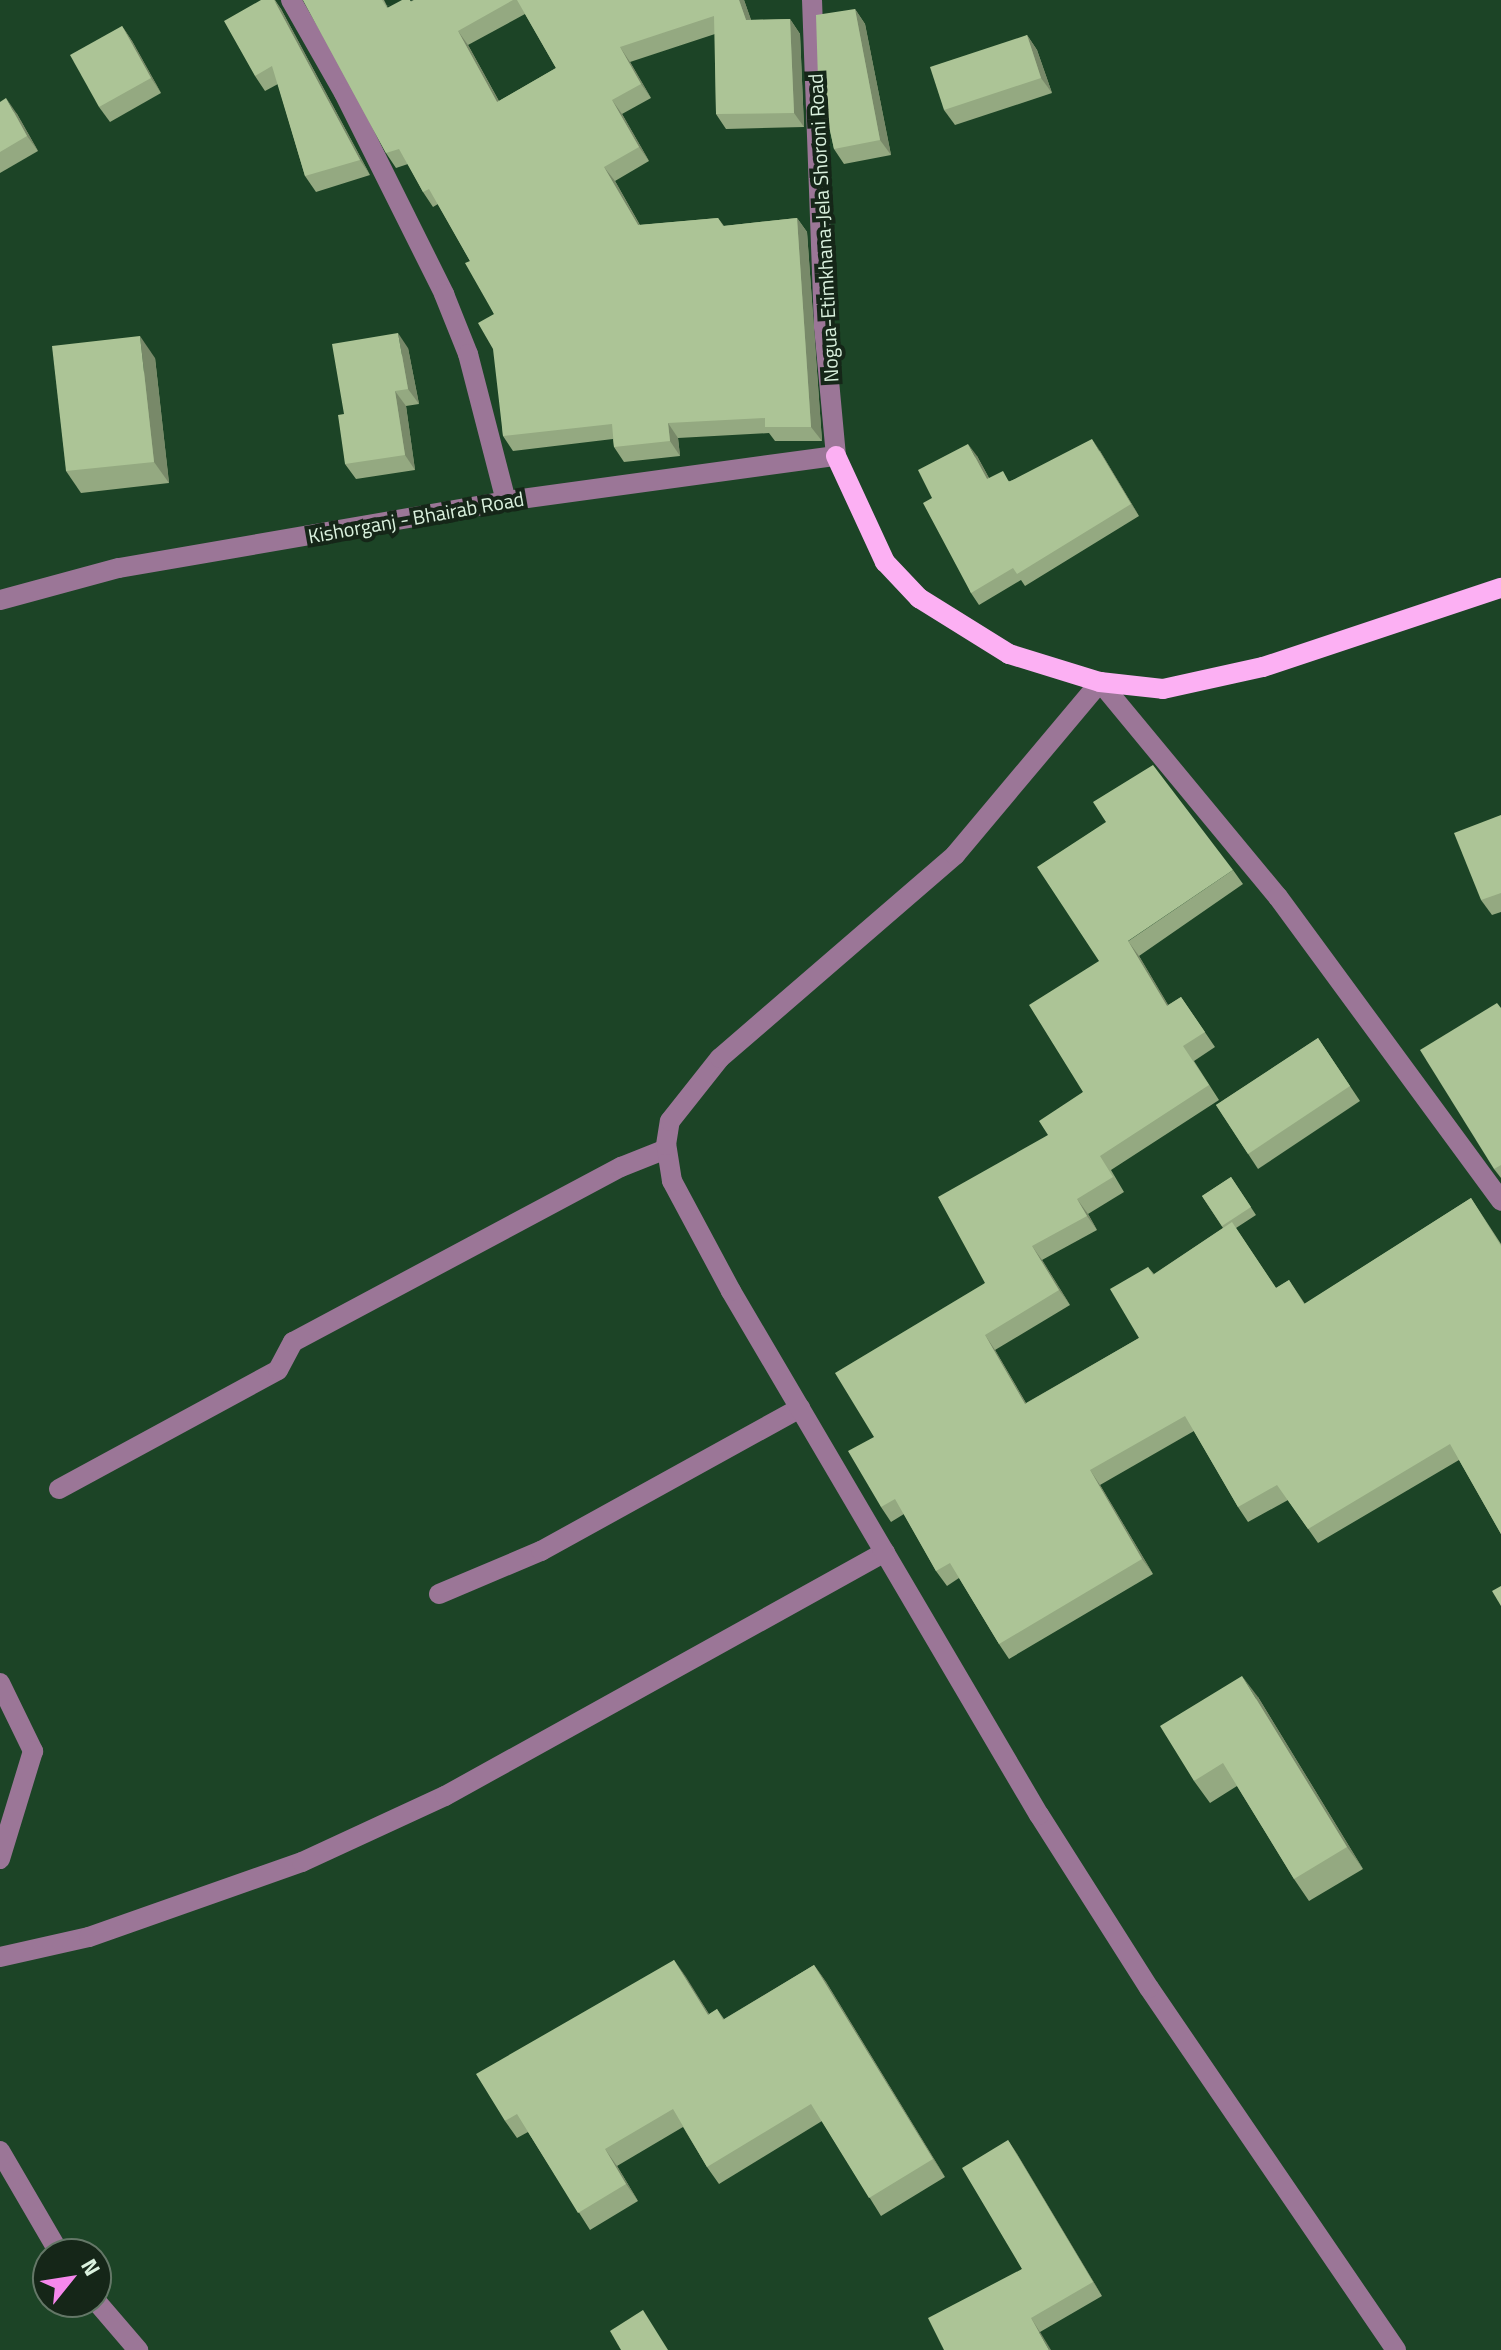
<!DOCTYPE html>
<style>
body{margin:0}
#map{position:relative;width:1501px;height:2350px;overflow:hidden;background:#1c4426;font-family:"Titillium Web",sans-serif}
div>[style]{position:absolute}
.minor>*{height:20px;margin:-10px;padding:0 10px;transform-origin:10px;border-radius:10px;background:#9b7697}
.major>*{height:20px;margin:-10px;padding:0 10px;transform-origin:10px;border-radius:10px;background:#fcb0f3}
.wall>*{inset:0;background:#94a981}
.shaded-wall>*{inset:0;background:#788969}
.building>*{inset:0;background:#acc496}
span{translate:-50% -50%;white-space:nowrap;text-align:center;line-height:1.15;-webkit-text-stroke:8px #152618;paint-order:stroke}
.street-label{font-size:20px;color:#daf1de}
.north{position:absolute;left:32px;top:2238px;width:80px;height:80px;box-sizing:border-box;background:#152618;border:2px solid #647767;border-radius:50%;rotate:60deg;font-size:22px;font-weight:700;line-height:32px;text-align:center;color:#daf1de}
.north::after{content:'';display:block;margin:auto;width:28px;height:36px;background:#f688ed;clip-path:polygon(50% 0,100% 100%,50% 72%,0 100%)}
</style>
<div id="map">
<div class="minor">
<i style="left:291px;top:0;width:107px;rotate:60.3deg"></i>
<i style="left:344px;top:93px;width:225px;rotate:63.5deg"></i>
<i style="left:444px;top:294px;width:65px;rotate:68.2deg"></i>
<i style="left:468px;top:354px;width:152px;rotate:75.5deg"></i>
<i style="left:0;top:600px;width:123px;rotate:-15.1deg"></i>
<i style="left:119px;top:568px;width:393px;rotate:-9.8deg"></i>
<i style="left:506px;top:501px;width:333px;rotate:-7.8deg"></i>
<i style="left:836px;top:456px;width:130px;rotate:-95.3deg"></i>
<i style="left:824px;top:327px;width:327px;rotate:-92.1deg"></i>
<i style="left:59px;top:1489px;width:249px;rotate:-28.5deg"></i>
<i style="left:278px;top:1370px;width:32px;rotate:-62deg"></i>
<i style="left:293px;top:1342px;width:372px;rotate:-28.1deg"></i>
<i style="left:621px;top:1167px;width:48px;rotate:-21.8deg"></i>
<i style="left:439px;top:1594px;width:111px;rotate:-22.9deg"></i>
<i style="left:541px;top:1551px;width:296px;rotate:-28.9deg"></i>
<i style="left:0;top:1683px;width:76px;rotate:64.1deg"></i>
<i style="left:33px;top:1751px;width:113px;rotate:107deg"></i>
<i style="left:0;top:1957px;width:91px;rotate:-12.7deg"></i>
<i style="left:89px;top:1937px;width:226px;rotate:-19.4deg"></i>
<i style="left:302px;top:1862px;width:157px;rotate:-24.8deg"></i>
<i style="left:445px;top:1796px;width:503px;rotate:-29.01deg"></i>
<i style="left:0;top:2151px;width:119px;rotate:59.8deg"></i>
<i style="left:96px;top:2301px;width:65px;rotate:49.4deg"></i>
<i style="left:1396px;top:2350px;width:438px;rotate:-124.3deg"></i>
<i style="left:1149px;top:1988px;width:205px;rotate:-122.4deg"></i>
<i style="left:1039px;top:1815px;width:608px;rotate:-120.45deg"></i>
<i style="left:731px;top:1291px;width:125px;rotate:-118.2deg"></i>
<i style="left:672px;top:1181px;width:36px;rotate:-99deg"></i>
<i style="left:666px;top:1145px;width:24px;rotate:-81deg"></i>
<i style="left:670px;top:1121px;width:80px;rotate:-51.6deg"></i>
<i style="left:720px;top:1058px;width:311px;rotate:-40.8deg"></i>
<i style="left:955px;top:855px;width:226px;rotate:-50deg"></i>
<i style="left:1100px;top:682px;width:279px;rotate:50.4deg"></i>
<i style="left:1278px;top:897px;width:377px;rotate:53.7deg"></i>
</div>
<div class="major">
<i style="left:836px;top:456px;width:117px;rotate:65.2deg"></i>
<i style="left:885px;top:562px;width:50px;rotate:46.6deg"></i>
<i style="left:919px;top:598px;width:106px;rotate:31.9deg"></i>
<i style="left:1009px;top:654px;width:95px;rotate:17.1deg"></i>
<i style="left:1100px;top:682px;width:63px;rotate:6.3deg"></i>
<i style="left:1163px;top:689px;width:102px;rotate:-12.4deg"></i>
<i style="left:1263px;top:667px;width:251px;rotate:-18.4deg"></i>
</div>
<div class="wall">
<i style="clip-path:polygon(261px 0,275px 0,281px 9px,370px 175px,316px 192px,305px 176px,278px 84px,265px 91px,255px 76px)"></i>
<i style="clip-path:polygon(evenodd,303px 0,384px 0,388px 8px,414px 0,744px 0,751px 20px,790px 19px,800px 34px,804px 127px,726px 129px,716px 114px,715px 34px,630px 62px,651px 98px,622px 114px,649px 161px,615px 181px,640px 225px,718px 218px,724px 226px,797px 218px,807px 232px,822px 441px,775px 441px,769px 433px,678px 438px,680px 456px,624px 462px,614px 447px,613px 439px,513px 451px,503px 436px,494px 314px,470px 261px,438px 204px,433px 207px,423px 192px,408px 164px,396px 168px,386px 153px,303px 0,525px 14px,556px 68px,499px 101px,468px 45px,525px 14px)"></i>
<i style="clip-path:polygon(855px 9px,865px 24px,891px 155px,844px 164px,834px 149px,829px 126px,819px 112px)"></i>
<i style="clip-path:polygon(122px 26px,132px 41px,161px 93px,110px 122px,99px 107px)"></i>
<i style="clip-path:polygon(1027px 35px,1037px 50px,1052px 93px,955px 125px,944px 110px)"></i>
<i style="clip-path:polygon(0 102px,17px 114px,38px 151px,0 173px)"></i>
<i style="clip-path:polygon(408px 348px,419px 404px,406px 406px,415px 470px,356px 479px,345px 464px,344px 414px)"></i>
<i style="clip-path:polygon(155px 358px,169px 483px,81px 493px,66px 471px)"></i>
<i style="clip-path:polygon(1100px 451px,1139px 516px,1025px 586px,1021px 580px,979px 605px,971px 593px,932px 498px,977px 456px,989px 478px,1010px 481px)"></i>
<i style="clip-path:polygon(1501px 815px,1501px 912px,1492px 915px,1481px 900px)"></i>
<i style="clip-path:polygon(1233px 870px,1243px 884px,1139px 956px,1168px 1005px,1181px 997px,1215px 1047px,1194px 1061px,1219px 1100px,1111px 1170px,1124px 1192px,1088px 1214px,1097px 1230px,1042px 1260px,1070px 1305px,995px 1350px,1026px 1403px,1139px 1338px,1148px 1267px,1154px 1274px,1223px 1228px,1202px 1196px,1231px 1177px,1256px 1215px,1236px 1228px,1276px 1288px,1289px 1280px,1305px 1304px,1471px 1198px,1501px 1244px,1501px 1534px,1459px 1460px,1318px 1543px,1288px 1500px,1248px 1522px,1238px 1507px,1194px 1431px,1100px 1485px,1153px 1574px,1009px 1659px,999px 1644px,959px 1578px,947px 1586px,936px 1571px,904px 1514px,891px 1522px,881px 1507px,874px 1437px,985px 1283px,1048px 1135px,1083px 1092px,1099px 961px)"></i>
<i style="clip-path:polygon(1501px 1008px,1501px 1178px,1494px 1169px)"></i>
<i style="clip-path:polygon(1318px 1038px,1360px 1101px,1258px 1169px,1216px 1105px)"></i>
<i style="clip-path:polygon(1258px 1697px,1363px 1869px,1309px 1901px,1294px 1879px,1237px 1786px,1210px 1803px,1194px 1781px)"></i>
<i style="clip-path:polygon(674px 1960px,709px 2014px,717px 2009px,724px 2019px,814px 1965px,826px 1982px,945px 2177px,881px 2216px,822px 2121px,719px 2184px,707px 2167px,683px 2127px,617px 2166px,638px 2201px,590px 2230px,528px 2132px,517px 2138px,505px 2121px)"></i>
<i style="clip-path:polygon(1008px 2140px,1017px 2154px,1102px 2296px,1040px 2332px,944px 2350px,1022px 2269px)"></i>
</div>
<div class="shaded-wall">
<i style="clip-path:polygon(274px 0,281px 9px,370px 175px,360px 160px)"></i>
<i style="clip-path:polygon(739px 0,744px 0,756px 34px,746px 20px)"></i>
<i style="clip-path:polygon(855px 9px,865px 24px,891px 155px,880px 140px)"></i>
<i style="clip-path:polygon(790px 19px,800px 34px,804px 127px,794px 113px)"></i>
<i style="clip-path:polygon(122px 26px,132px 41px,161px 93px,151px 78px)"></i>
<i style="clip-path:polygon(458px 31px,468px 45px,507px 116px,497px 102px)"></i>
<i style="clip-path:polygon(1027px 35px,1037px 50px,1052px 93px,1041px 78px)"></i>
<i style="clip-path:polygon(620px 47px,630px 62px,651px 98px,641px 84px)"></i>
<i style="clip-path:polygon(6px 98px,17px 114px,38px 151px,27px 136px)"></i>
<i style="clip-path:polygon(612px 100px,622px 114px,649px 161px,639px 147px)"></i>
<i style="clip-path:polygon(604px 167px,615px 181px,648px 240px,638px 225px)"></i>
<i style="clip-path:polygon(797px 218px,807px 232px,822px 441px,811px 427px)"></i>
<i style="clip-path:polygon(398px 333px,408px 348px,419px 404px,408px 389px)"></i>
<i style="clip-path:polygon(140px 336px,155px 358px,169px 483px,154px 462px)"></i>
<i style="clip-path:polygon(395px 391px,406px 406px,415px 470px,405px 455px)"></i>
<i style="clip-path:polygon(668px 423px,678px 438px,680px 456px,670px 441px)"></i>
<i style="clip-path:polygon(1092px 439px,1100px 451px,1139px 516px,1131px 504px)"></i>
<i style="clip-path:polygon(968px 444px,977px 456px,996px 491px,987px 479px)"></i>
<i style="clip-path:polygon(1128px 941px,1139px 956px,1177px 1020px,1167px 1006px)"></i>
<i style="clip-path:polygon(1077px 1199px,1088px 1214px,1097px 1230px,1087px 1216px)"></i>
<i style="clip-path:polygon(1032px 1246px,1042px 1260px,1070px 1305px,1059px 1290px)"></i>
<i style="clip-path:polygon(985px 1335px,995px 1350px,1035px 1419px,1025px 1404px)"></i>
<i style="clip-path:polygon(1090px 1470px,1100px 1485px,1153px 1574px,1142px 1559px)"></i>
<i style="clip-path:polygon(1242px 1676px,1258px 1697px,1363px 1869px,1347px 1847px)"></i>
<i style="clip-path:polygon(674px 1960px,686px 1977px,720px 2032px,708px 2015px)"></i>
<i style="clip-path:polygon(814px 1965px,826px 1982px,945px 2177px,933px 2159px)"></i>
<i style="clip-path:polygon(1008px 2140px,1017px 2154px,1102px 2296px,1093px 2282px)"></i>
<i style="clip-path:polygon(605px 2149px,617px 2166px,638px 2201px,626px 2184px)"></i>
<i style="clip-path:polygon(1031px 2318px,1040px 2332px,1051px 2350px,1049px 2350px)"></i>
</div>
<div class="building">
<i style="clip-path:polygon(261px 0,274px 0,360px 160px,305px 176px,272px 66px,255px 76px,224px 21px)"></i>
<i style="clip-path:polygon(303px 0,382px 0,387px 8px,402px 0,410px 0,411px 2px,414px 0,513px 0,458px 31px,497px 102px,556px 68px,517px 0,739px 0,746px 20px,790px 19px,794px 113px,716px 114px,714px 16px,620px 47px,641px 84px,612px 100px,639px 147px,604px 167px,638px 225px,718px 218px,723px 226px,797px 218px,811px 427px,765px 427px,765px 418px,668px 423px,670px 441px,614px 447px,612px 424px,503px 436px,493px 349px,478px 323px,494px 314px,465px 263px,470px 261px,429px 189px,423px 192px,399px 149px,386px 153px)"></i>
<i style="clip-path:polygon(855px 9px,880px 140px,834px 149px,826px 112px,819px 112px,816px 15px)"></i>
<i style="clip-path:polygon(122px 26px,151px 78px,99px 107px,70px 55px)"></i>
<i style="clip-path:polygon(1027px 35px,1041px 78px,944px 110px,930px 67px)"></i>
<i style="clip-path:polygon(6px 98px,27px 136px,0 152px,0 102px)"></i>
<i style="clip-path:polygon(398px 333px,408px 389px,395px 391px,405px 455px,345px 464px,338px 415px,344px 414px,332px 344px)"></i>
<i style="clip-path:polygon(140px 336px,154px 462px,66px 471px,52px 346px)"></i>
<i style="clip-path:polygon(1092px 439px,1131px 504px,1017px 574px,1013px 568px,971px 593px,923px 503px,932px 498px,918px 470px,968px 444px,987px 479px,1003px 471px,1009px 482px)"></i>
<i style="clip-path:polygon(1153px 765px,1233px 870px,1128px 941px,1167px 1006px,1181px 997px,1205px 1032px,1183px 1046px,1209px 1085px,1100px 1156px,1113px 1177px,1077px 1199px,1087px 1216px,1032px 1246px,1059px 1290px,985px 1335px,1025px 1404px,1139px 1338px,1110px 1289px,1148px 1267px,1153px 1275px,1232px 1222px,1276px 1288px,1289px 1280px,1304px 1304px,1471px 1198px,1501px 1246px,1501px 1534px,1450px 1444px,1308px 1529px,1277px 1485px,1238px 1507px,1185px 1416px,1090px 1470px,1142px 1559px,999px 1644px,950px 1563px,936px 1571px,895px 1499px,881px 1507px,848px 1451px,874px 1437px,835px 1373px,985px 1283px,938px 1197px,1048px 1135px,1039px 1121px,1083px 1092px,1029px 1005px,1099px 961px,1037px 867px,1106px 822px,1093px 802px)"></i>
<i style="clip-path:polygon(1501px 815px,1501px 893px,1481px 900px,1454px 833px)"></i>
<i style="clip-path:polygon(1497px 1003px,1501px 1008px,1501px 1165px,1494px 1169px,1420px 1050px)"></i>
<i style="clip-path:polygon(1318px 1038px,1350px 1086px,1248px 1154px,1216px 1105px)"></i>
<i style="clip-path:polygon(1231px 1177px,1251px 1207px,1222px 1226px,1202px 1196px)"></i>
<i style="clip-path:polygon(1501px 1586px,1501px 1606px,1492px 1591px)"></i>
<i style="clip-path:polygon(1242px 1676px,1347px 1847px,1294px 1879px,1223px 1763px,1194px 1781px,1160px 1726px)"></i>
<i style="clip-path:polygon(674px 1960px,708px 2015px,717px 2009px,723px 2020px,814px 1965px,933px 2159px,869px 2198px,811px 2104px,707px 2167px,673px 2109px,605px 2149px,626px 2184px,578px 2213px,517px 2114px,505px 2121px,476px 2074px)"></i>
<i style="clip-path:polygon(1008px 2140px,1093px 2282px,1031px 2318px,1049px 2350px,944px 2350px,928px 2318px,1022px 2269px,962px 2168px)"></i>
<i style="clip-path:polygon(643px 2310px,668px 2350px,621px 2350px,610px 2331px)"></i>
</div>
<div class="street-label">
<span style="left:823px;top:228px;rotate:-93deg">Nogua-Etimkhana-Jela Shoroni Road</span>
<span style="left:416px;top:517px;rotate:-10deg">Kishorganj - Bhairab Road</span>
</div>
<div class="north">N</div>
</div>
